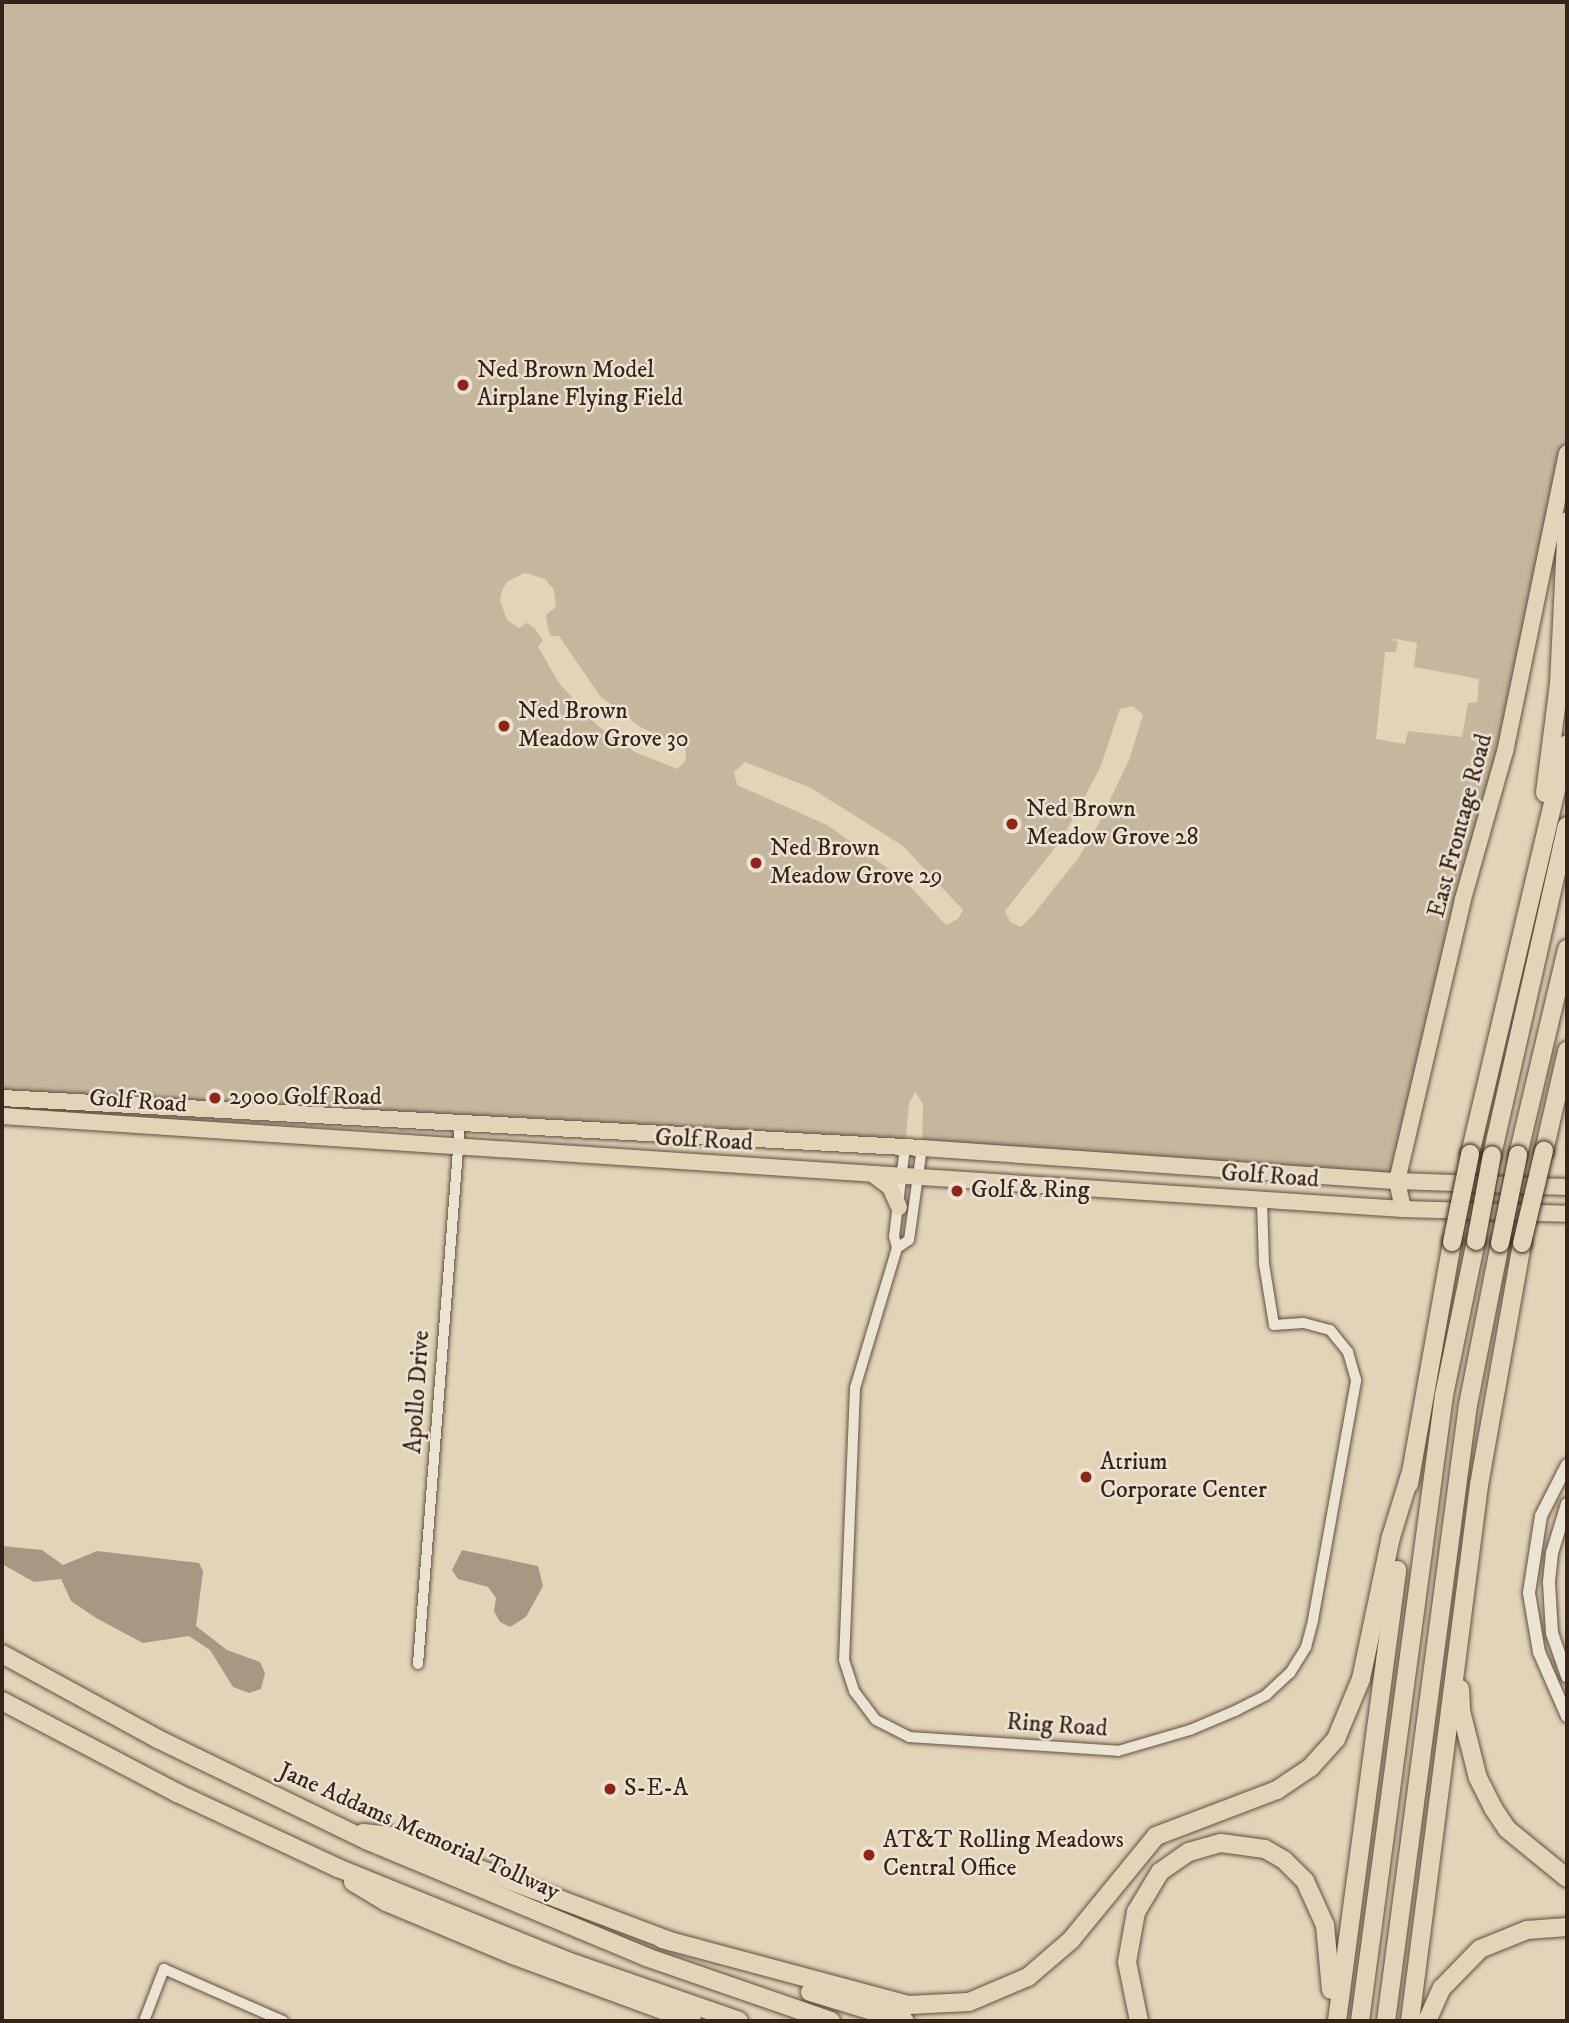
<!DOCTYPE html>
<style>
body{margin:0}
#map{position:relative;width:1569px;height:2023px;overflow:hidden;background:#e2d4b9;font-family:"IM FELL DW Pica",serif}
div>[style]{position:absolute}
.green>*{inset:0;background:#c5b69e}
.water>*{inset:0;background:#a89883}
.roads{filter:drop-shadow(0 0 2px #614f41) drop-shadow(0 0 2px #614f41)}
.minor>*{height:10px;margin:-5px;padding:0 5px;transform-origin:5px;border-radius:5px;background:#ece3d2}
.tertiary>*{height:12px;margin:-6px;padding:0 6px;transform-origin:6px;border-radius:6px;background:#ece3d2}
.primary>*{height:16px;margin:-8px;padding:0 8px;transform-origin:8px;border-radius:8px;background:#e2d4b9}
.motorway>*{height:18px;margin:-9px;padding:0 9px;transform-origin:9px;border-radius:9px;background:#e2d4b9}
.bridges{filter:drop-shadow(0 0 2px #362319) drop-shadow(0 0 2px #362319)}
.motorway-bridge>*{height:18px;margin:-9px;padding:0 9px;transform-origin:9px;border-radius:9px;background:#e2d4b9}
.dots>*{width:19px;height:19px;translate:-50% -50%;box-sizing:border-box;border:4px solid #ece3d2;border-radius:50%}
span{translate:-50% -50%;white-space:nowrap;text-align:center;line-height:1.15;-webkit-text-stroke:5px #ece3d2;paint-order:stroke}
.poi-label{font-size:24px;color:#362319}
.left{translate:0 -50%;text-align:left}
.street-label{font-size:24px;color:#362319}
.frame{position:absolute;inset:0;border:4px solid #362319;pointer-events:none}
</style>
<div id="map">
<div class="green">
<i style="clip-path:polygon(evenodd,2px 2px,1567px 2px,1567px 451px,1397px 1181px,922px 1148px,923px 1104px,915px 1092px,909px 1103px,905px 1147px,2px 1098px,2px 2px,525px 573px,545px 579px,554px 590px,556px 607px,546px 615px,548px 629px,551px 636px,559px 636px,600px 696px,640px 727px,685px 747px,686px 760px,677px 769px,635px 752px,598px 726px,559px 683px,538px 647px,543px 640px,534px 628px,527px 623px,519px 628px,507px 620px,500px 600px,502px 590px,508px 581px,525px 573px,2px 2px,1389px 640px,1396px 639px,1417px 643px,1414px 667px,1479px 679px,1477px 702px,1468px 703px,1462px 737px,1408px 731px,1405px 744px,1376px 739px,1385px 652px,1396px 652px,1398px 641px,1389px 640px,2px 2px,1133px 706px,1143px 715px,1129px 760px,1099px 823px,1079px 857px,1033px 915px,1021px 927px,1010px 922px,1005px 911px,1062px 839px,1100px 768px,1120px 709px,1133px 706px,2px 2px,745px 762px,811px 788px,903px 846px,963px 910px,958px 919px,946px 925px,903px 879px,827px 825px,737px 785px,734px 772px,745px 762px)"></i>
</div>
<div class="water">
<i style="clip-path:polygon(2px 1546px,42px 1550px,63px 1565px,97px 1551px,199px 1563px,203px 1571px,196px 1626px,227px 1650px,260px 1662px,265px 1673px,261px 1689px,249px 1693px,233px 1687px,210px 1650px,189px 1636px,143px 1643px,96px 1618px,71px 1601px,61px 1579px,34px 1582px,2px 1564px)"></i>
<i style="clip-path:polygon(462px 1550px,538px 1566px,543px 1586px,526px 1617px,510px 1627px,500px 1622px,494px 1611px,496px 1598px,488px 1587px,458px 1579px,452px 1570px)"></i>
</div>
<div class="roads">
<div class="minor">
<i style="left:905px;top:1147px;width:90px;rotate:97deg"></i>
<i style="left:894px;top:1236px;width:12px;rotate:76deg"></i>
<i style="left:897px;top:1248px;width:146px;rotate:106.7deg"></i>
<i style="left:855px;top:1388px;width:272px;rotate:92.3deg"></i>
<i style="left:844px;top:1660px;width:33px;rotate:72deg"></i>
<i style="left:854px;top:1691px;width:36px;rotate:53deg"></i>
<i style="left:876px;top:1720px;width:37px;rotate:27deg"></i>
<i style="left:909px;top:1737px;width:209px;rotate:3.8deg"></i>
<i style="left:1118px;top:1751px;width:75px;rotate:-16.3deg"></i>
<i style="left:1190px;top:1730px;width:49px;rotate:-22.9deg"></i>
<i style="left:1235px;top:1711px;width:35px;rotate:-27deg"></i>
<i style="left:1266px;top:1695px;width:33px;rotate:-43deg"></i>
<i style="left:1290px;top:1673px;width:31px;rotate:-58deg"></i>
<i style="left:1306px;top:1647px;width:28px;rotate:-75deg"></i>
<i style="left:1313px;top:1620px;width:244px;rotate:-79.8deg"></i>
<i style="left:1356px;top:1380px;width:29px;rotate:-106deg"></i>
<i style="left:1348px;top:1352px;width:28px;rotate:-129deg"></i>
<i style="left:1330px;top:1330px;width:28px;rotate:-165deg"></i>
<i style="left:1303px;top:1323px;width:29px;rotate:176deg"></i>
<i style="left:1274px;top:1325px;width:62px;rotate:-99.3deg"></i>
<i style="left:1264px;top:1264px;width:65px;rotate:-91.8deg"></i>
<i style="left:897px;top:1248px;width:14px;rotate:-34deg"></i>
<i style="left:909px;top:1240px;width:93px;rotate:-82deg"></i>
<i style="left:418px;top:1664px;width:542px;rotate:-85.55deg"></i>
<i style="left:144px;top:2021px;width:56px;rotate:-69deg"></i>
<i style="left:164px;top:1969px;width:130px;rotate:23.6deg"></i>
</div>
<div class="tertiary">
<i style="left:1567px;top:1465px;width:57px;rotate:117deg"></i>
<i style="left:1541px;top:1516px;width:78px;rotate:98.9deg"></i>
<i style="left:1529px;top:1593px;width:60px;rotate:80.4deg"></i>
<i style="left:1539px;top:1652px;width:70px;rotate:66.4deg"></i>
<i style="left:1567px;top:1504px;width:51px;rotate:107deg"></i>
<i style="left:1552px;top:1553px;width:30px;rotate:96deg"></i>
<i style="left:1549px;top:1583px;width:50px;rotate:86.6deg"></i>
<i style="left:1552px;top:1633px;width:46px;rotate:70.8deg"></i>
</div>
<div class="primary">
<i style="left:2px;top:1098px;width:921px;rotate:3.11deg"></i>
<i style="left:922px;top:1148px;width:476px;rotate:4deg"></i>
<i style="left:1397px;top:1181px;width:170px;rotate:2deg"></i>
<i style="left:2px;top:1116px;width:1404px;rotate:3.8deg"></i>
<i style="left:1403px;top:1209px;width:164px;rotate:1.7deg"></i>
<i style="left:874px;top:1175px;width:20px;rotate:37deg"></i>
<i style="left:890px;top:1187px;width:22px;rotate:66deg"></i>
<i style="left:1403px;top:1209px;width:29px;rotate:-102deg"></i>
<i style="left:1397px;top:1181px;width:290px;rotate:-76.8deg"></i>
<i style="left:1463px;top:899px;width:153px;rotate:-74.1deg"></i>
<i style="left:1505px;top:752px;width:305px;rotate:-78.3deg"></i>
</div>
<div class="motorway">
<i style="left:1545px;top:793px;width:110px;rotate:-82.7deg"></i>
<i style="left:1559px;top:684px;width:163px;rotate:-87.2deg"></i>
<i style="left:1544px;top:1151px;width:103px;rotate:-77deg"></i>
<i style="left:1470px;top:1154px;width:421px;rotate:-76.7deg"></i>
<i style="left:1492px;top:1155px;width:337px;rotate:-77.2deg"></i>
<i style="left:1518px;top:1155px;width:212px;rotate:-76.6deg"></i>
<i style="left:1409px;top:1484px;width:246px;rotate:-79.9deg"></i>
<i style="left:2px;top:1654px;width:178px;rotate:28.6deg"></i>
<i style="left:158px;top:1739px;width:233px;rotate:25.9deg"></i>
<i style="left:368px;top:1841px;width:301px;rotate:22.6deg"></i>
<i style="left:646px;top:1957px;width:196px;rotate:19.1deg"></i>
<i style="left:1460px;top:1689px;width:22px;rotate:87deg"></i>
<i style="left:1461px;top:1711px;width:69px;rotate:75.8deg"></i>
<i style="left:1478px;top:1778px;width:34px;rotate:63deg"></i>
<i style="left:1493px;top:1808px;width:25px;rotate:56deg"></i>
<i style="left:1507px;top:1829px;width:77px;rotate:39.2deg"></i>
<i style="left:2px;top:1701px;width:198px;rotate:27.7deg"></i>
<i style="left:177px;top:1793px;width:178px;rotate:25deg"></i>
<i style="left:338px;top:1868px;width:247px;rotate:22.1deg"></i>
<i style="left:567px;top:1961px;width:182px;rotate:19.2deg"></i>
<i style="left:363px;top:1833px;width:29px;rotate:6deg"></i>
<i style="left:392px;top:1836px;width:299px;rotate:20.7deg"></i>
<i style="left:353px;top:1882px;width:39px;rotate:31deg"></i>
<i style="left:386px;top:1902px;width:138px;rotate:22.7deg"></i>
<i style="left:513px;top:1955px;width:191px;rotate:20.2deg"></i>
<i style="left:662px;top:1939px;width:255px;rotate:15deg"></i>
<i style="left:908px;top:2005px;width:61px;rotate:-2.8deg"></i>
<i style="left:969px;top:2002px;width:64px;rotate:-23deg"></i>
<i style="left:1028px;top:1977px;width:57px;rotate:-40.7deg"></i>
<i style="left:1071px;top:1940px;width:134px;rotate:-50.7deg"></i>
<i style="left:1156px;top:1836px;width:129px;rotate:-20.8deg"></i>
<i style="left:1277px;top:1790px;width:40px;rotate:-34deg"></i>
<i style="left:1310px;top:1768px;width:39px;rotate:-48deg"></i>
<i style="left:1336px;top:1739px;width:65px;rotate:-67.4deg"></i>
<i style="left:1361px;top:1679px;width:145px;rotate:-78.1deg"></i>
<i style="left:1391px;top:1537px;width:68px;rotate:-72.9deg"></i>
<i style="left:810px;top:1992px;width:99px;rotate:17deg"></i>
<i style="left:1139px;top:2021px;width:60px;rotate:-101.5deg"></i>
<i style="left:1127px;top:1962px;width:51px;rotate:-79.8deg"></i>
<i style="left:1136px;top:1912px;width:47px;rotate:-59deg"></i>
<i style="left:1160px;top:1872px;width:35px;rotate:-35deg"></i>
<i style="left:1189px;top:1852px;width:33px;rotate:-16deg"></i>
<i style="left:1221px;top:1843px;width:44px;rotate:7.8deg"></i>
<i style="left:1265px;top:1849px;width:22px;rotate:30deg"></i>
<i style="left:1284px;top:1860px;width:30px;rotate:45deg"></i>
<i style="left:1305px;top:1881px;width:48px;rotate:65.6deg"></i>
<i style="left:1325px;top:1925px;width:65px;rotate:84.7deg"></i>
<i style="left:1337px;top:2021px;width:455px;rotate:-82.4deg"></i>
<i style="left:1360px;top:2021px;width:632px;rotate:-82.36deg"></i>
<i style="left:1444px;top:1395px;width:157px;rotate:-78.3deg"></i>
<i style="left:1386px;top:2021px;width:621px;rotate:-82.42deg"></i>
<i style="left:1468px;top:1405px;width:165px;rotate:-78.8deg"></i>
<i style="left:1410px;top:2021px;width:540px;rotate:-82.66deg"></i>
<i style="left:1479px;top:1485px;width:246px;rotate:-79.9deg"></i>
<i style="left:1427px;top:2021px;width:36px;rotate:-66deg"></i>
<i style="left:1442px;top:1988px;width:54px;rotate:-45.7deg"></i>
<i style="left:1480px;top:1949px;width:51px;rotate:-22deg"></i>
<i style="left:1527px;top:1930px;width:40px;rotate:-4.3deg"></i>
</div>
</div>
<div class="bridges">
<div class="motorway-bridge">
<i style="left:1476px;top:1241px;width:87px;rotate:-79.5deg"></i>
<i style="left:1452px;top:1242px;width:90px;rotate:-78.4deg"></i>
<i style="left:1500px;top:1243px;width:90px;rotate:-78.4deg"></i>
<i style="left:1522px;top:1243px;width:95px;rotate:-76.6deg"></i>
</div>
</div>
<div class="dots">
<i style="left:463px;top:385px;background:#8f2418"></i>
<i style="left:504px;top:726px;background:#8f2418"></i>
<i style="left:1012px;top:824px;background:#8f2418"></i>
<i style="left:756px;top:863px;background:#8f2418"></i>
<i style="left:215px;top:1098px;background:#8f2418"></i>
<i style="left:957px;top:1191px;background:#8f2418"></i>
<i style="left:1086px;top:1477px;background:#8f2418"></i>
<i style="left:610px;top:1789px;background:#8f2418"></i>
<i style="left:869px;top:1855px;background:#8f2418"></i>
</div>
<div class="poi-label">
<span class="left" style="left:477px;top:385px">Ned Brown Model<br>Airplane Flying Field</span>
<span class="left" style="left:518px;top:726px">Ned Brown<br>Meadow Grove 30</span>
<span class="left" style="left:1026px;top:824px">Ned Brown<br>Meadow Grove 28</span>
<span class="left" style="left:770px;top:863px">Ned Brown<br>Meadow Grove 29</span>
<span class="left" style="left:229px;top:1098px">2900 Golf Road</span>
<span class="left" style="left:971px;top:1191px">Golf &amp; Ring</span>
<span class="left" style="left:1100px;top:1477px">Atrium<br>Corporate Center</span>
<span class="left" style="left:624px;top:1789px">S-E-A</span>
<span class="left" style="left:883px;top:1855px">AT&amp;T Rolling Meadows<br>Central Office</span>
</div>
<div class="street-label">
<span style="left:1461px;top:826px;rotate:-75deg">East Frontage Road</span>
<span style="left:138px;top:1102px;rotate:4deg">Golf Road</span>
<span style="left:704px;top:1141px;rotate:3deg">Golf Road</span>
<span style="left:1270px;top:1177px;rotate:4deg">Golf Road</span>
<span style="left:418px;top:1392px;rotate:-86deg">Apollo Drive</span>
<span style="left:1057px;top:1726px;rotate:4deg">Ring Road</span>
<span style="left:419px;top:1832px;rotate:24deg">Jane Addams Memorial Tollway</span>
</div>
<div class="frame"></div>
</div>
